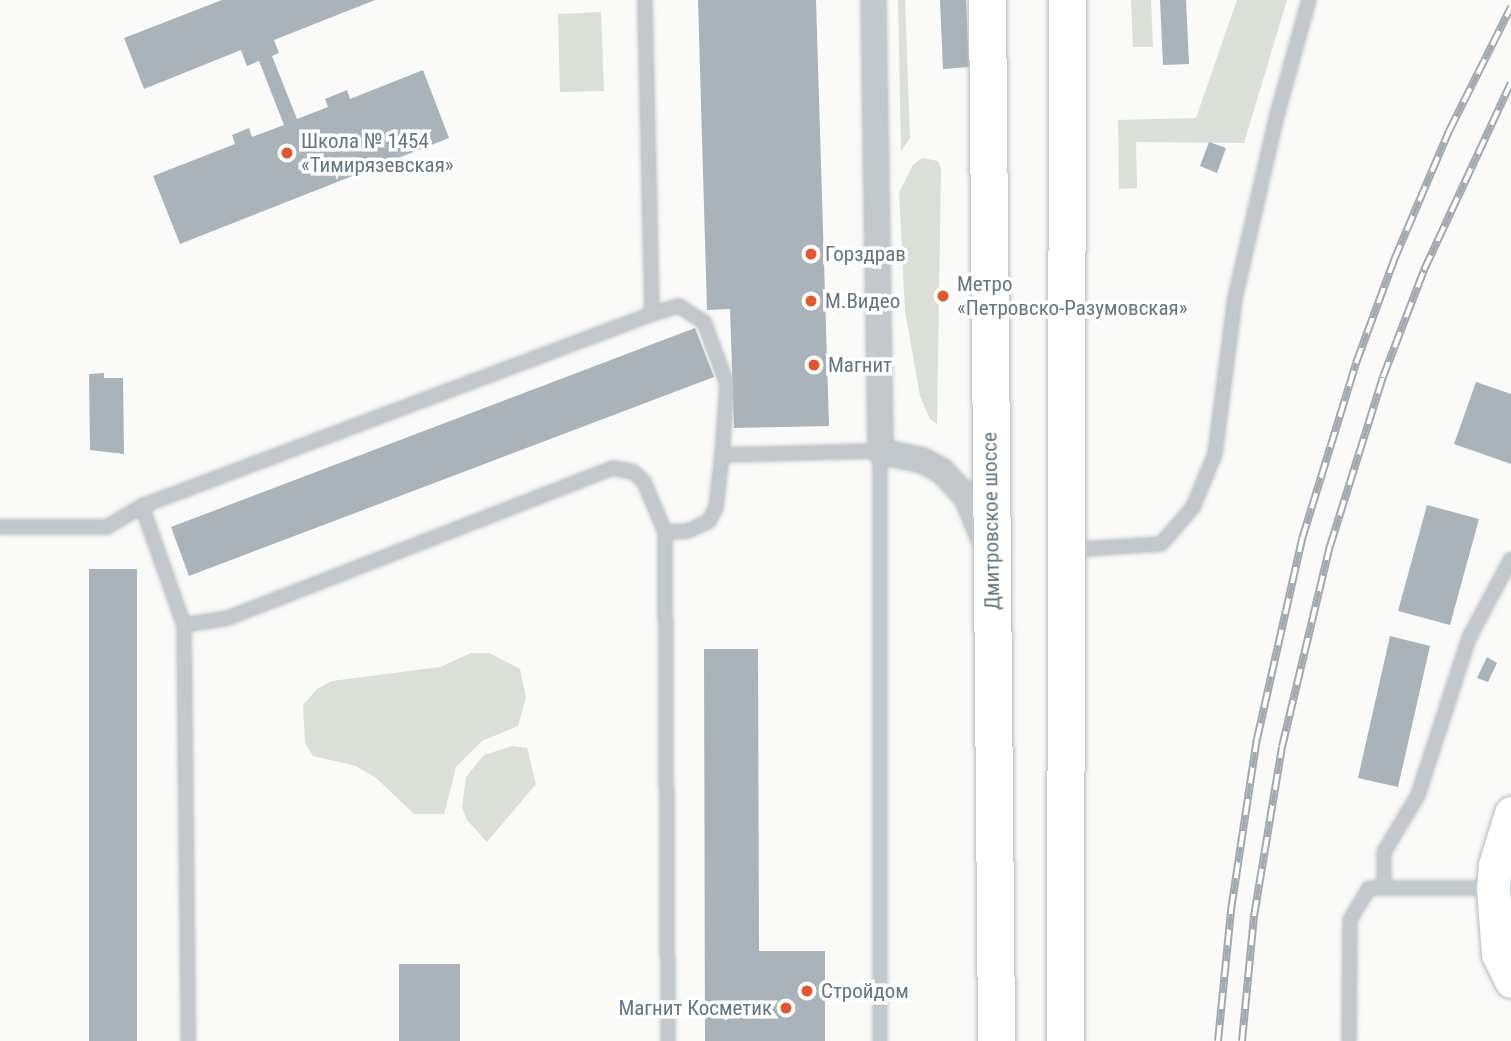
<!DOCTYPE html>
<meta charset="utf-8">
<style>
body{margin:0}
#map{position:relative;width:1511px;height:1041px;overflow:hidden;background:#fafaf8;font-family:"Roboto Condensed",sans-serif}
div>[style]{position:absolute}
.green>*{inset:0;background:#dadfd7}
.building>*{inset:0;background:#aab3b9}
.roads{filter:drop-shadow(0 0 2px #b3babf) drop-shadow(0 0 2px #b3babf)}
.lane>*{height:12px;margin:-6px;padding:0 6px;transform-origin:6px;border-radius:6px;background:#c3c8cc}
.street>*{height:23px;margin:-11.5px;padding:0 11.5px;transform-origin:11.5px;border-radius:11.5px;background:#c3c8cc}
.secondary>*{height:33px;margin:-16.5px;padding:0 16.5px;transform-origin:16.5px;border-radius:16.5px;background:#fff}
.primary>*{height:37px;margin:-18.5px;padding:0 18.5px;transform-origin:18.5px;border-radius:18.5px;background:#fff}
.rail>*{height:8px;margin-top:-4px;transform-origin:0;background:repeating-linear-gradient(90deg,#fff 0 16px,#a2aab0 0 32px);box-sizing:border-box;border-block:2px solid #a2aab0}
.dots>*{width:19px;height:19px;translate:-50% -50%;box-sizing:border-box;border:4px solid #fff;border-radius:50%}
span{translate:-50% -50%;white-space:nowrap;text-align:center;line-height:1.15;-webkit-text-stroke:7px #fff;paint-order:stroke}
.poi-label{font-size:21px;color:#657683}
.left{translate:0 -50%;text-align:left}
.right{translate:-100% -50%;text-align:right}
.street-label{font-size:21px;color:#657683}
</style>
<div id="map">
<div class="green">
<i style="clip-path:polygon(898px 0,905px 0,910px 138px,901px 151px)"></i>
<i style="clip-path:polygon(1131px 0,1151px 0,1153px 47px,1133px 47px)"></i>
<i style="clip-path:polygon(1237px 0,1287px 0,1244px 143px,1136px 142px,1137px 188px,1119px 189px,1118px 120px,1196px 118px)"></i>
<i style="clip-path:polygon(601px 12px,604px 91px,560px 92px,558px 14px)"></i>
<i style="clip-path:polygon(922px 158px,938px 161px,941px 168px,937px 424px,930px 419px,920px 396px,905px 311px,899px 192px,913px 165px)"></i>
<i style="clip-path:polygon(471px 653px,489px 653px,520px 669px,526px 698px,518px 726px,482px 741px,456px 767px,444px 814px,414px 814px,375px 777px,356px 766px,313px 756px,305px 743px,303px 705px,317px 689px,332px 681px,440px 667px)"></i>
<i style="clip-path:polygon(512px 746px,527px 748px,536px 784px,487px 842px,467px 820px,462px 807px,466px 777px,484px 755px)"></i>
</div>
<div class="building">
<i style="clip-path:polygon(222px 0,375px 0,274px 40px,279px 53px,272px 56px,297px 119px,328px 107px,325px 99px,347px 90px,350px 99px,423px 70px,449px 138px,180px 244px,153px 176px,235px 144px,232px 135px,249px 128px,252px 137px,284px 125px,259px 61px,247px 66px,241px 50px,144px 89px,124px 38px)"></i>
<i style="clip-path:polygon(698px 0,816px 0,829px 426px,734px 428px,730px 309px,707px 310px)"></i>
<i style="clip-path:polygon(940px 0,966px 0,969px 67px,943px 69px)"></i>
<i style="clip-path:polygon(1160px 0,1186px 0,1189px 64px,1163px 65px)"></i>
<i style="clip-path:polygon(1209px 142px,1226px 148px,1217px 173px,1200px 166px)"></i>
<i style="clip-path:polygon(695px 328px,714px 377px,189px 576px,171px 527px)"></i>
<i style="clip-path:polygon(104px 373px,104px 378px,123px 378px,124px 454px,90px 450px,89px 374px)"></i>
<i style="clip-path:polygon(1476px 382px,1511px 394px,1511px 464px,1454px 444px)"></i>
<i style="clip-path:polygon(1427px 505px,1479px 519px,1450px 625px,1398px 611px)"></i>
<i style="clip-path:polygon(89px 569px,137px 569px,137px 1041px,89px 1041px)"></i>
<i style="clip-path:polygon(1390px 636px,1430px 646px,1398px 787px,1358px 778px)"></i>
<i style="clip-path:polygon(704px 649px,758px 649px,759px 951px,825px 951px,825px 1041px,705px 1041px)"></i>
<i style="clip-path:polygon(1487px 657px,1497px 663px,1488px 682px,1477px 678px)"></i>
<i style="clip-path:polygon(399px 964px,460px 964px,460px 1041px,399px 1041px)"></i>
</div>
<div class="roads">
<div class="lane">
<i style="left:652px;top:314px;width:28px;rotate:-17deg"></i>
<i style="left:679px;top:306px;width:30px;rotate:33deg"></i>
<i style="left:704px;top:322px;width:66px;rotate:69.6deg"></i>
<i style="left:727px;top:384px;width:71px;rotate:94deg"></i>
<i style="left:142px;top:506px;width:126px;rotate:70.6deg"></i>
<i style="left:184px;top:625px;width:45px;rotate:-9deg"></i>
<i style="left:228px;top:618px;width:413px;rotate:-21.3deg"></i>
<i style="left:613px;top:468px;width:21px;rotate:11deg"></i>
<i style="left:634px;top:472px;width:14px;rotate:45deg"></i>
<i style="left:644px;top:482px;width:54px;rotate:67.2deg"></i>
<i style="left:665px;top:532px;width:509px;rotate:89.66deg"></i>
<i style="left:0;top:527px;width:107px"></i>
<i style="left:107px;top:527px;width:41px;rotate:-31deg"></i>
<i style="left:142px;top:506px;width:545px;rotate:-20.63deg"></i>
<i style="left:652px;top:314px;width:314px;rotate:-91.3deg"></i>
<i style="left:665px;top:532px;width:23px;rotate:-2deg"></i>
<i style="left:688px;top:531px;width:23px;rotate:-25deg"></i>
<i style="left:709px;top:521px;width:16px;rotate:-63deg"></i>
<i style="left:716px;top:507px;width:52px;rotate:-83.4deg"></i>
<i style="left:722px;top:455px;width:158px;rotate:-1.5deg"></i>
<i style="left:880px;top:451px;width:590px;rotate:90deg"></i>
<i style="left:1068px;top:550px;width:93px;rotate:-3.7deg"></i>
<i style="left:1161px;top:544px;width:49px;rotate:-49.1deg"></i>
<i style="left:1193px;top:507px;width:57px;rotate:-67.5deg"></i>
<i style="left:1215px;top:454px;width:157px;rotate:-82.7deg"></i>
<i style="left:1235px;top:298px;width:188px;rotate:-77.1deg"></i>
<i style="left:1277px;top:115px;width:119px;rotate:-74.5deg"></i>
<i style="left:184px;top:625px;width:416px;rotate:89.4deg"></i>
<i style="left:1384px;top:888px;width:36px;rotate:-90deg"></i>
<i style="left:1384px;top:852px;width:66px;rotate:-59.2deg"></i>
<i style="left:1418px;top:795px;width:165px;rotate:-72deg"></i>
<i style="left:1469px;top:638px;width:89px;rotate:-62deg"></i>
<i style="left:1349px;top:1041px;width:121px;rotate:-89.5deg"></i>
<i style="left:1350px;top:920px;width:37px;rotate:-59deg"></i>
<i style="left:1369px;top:888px;width:123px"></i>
</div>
<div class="street">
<i style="left:873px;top:0;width:451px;rotate:89.1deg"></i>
<i style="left:880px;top:451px;width:43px;rotate:12.1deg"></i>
<i style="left:922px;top:460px;width:21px;rotate:28deg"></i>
<i style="left:941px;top:470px;width:37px;rotate:47deg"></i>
<i style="left:966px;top:497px;width:50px;rotate:67.6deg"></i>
</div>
<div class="secondary">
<i style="left:1511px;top:813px;width:54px;rotate:107.1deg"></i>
<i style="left:1495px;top:865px;width:23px;rotate:95deg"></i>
<i style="left:1493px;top:888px;width:66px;rotate:85.7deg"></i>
<i style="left:1498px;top:954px;width:30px;rotate:64deg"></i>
</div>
<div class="primary">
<i style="left:987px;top:0;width:1041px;rotate:89.5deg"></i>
<i style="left:1065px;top:1041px;width:1041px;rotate:-89.89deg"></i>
</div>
</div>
<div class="rail">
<i style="left:1218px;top:1041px;width:132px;rotate:-84.3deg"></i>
<i style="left:1231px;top:910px;width:173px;rotate:-81.4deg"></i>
<i style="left:1257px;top:739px;width:205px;rotate:-77.3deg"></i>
<i style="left:1302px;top:539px;width:184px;rotate:-72.9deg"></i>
<i style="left:1356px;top:363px;width:110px;rotate:-69.7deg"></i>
<i style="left:1394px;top:260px;width:140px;rotate:-66.9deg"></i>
<i style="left:1449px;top:131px;width:139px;rotate:-63.4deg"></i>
<i style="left:1242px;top:1041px;width:126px;rotate:-84.5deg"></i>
<i style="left:1254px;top:916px;width:171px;rotate:-80.6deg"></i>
<i style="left:1282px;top:747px;width:207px;rotate:-76.6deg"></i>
<i style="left:1330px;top:546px;width:177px;rotate:-72.6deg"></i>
<i style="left:1383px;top:377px;width:115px;rotate:-69deg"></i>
<i style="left:1424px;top:270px;width:206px;rotate:-65.1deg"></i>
</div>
<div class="dots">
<i style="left:287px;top:153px;background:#e4572e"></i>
<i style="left:811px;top:254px;background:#e4572e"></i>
<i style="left:943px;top:296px;background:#e4572e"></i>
<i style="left:811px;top:301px;background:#e4572e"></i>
<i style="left:814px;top:365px;background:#e4572e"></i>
<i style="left:807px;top:991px;background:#e4572e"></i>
<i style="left:786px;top:1008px;background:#e4572e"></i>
</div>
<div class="poi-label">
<span class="left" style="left:301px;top:153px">Школа № 1454<br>«Тимирязевская»</span>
<span class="left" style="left:825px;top:254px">Горздрав</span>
<span class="left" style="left:957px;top:296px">Метро<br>«Петровско-Разумовская»</span>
<span class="left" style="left:825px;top:301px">М.Видео</span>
<span class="left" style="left:828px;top:365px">Магнит</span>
<span class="left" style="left:821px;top:991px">Стройдом</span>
<span class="right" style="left:772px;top:1008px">Магнит Косметик</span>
</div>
<div class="street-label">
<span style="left:991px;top:521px;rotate:-91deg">Дмитровское шоссе</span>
</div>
</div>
